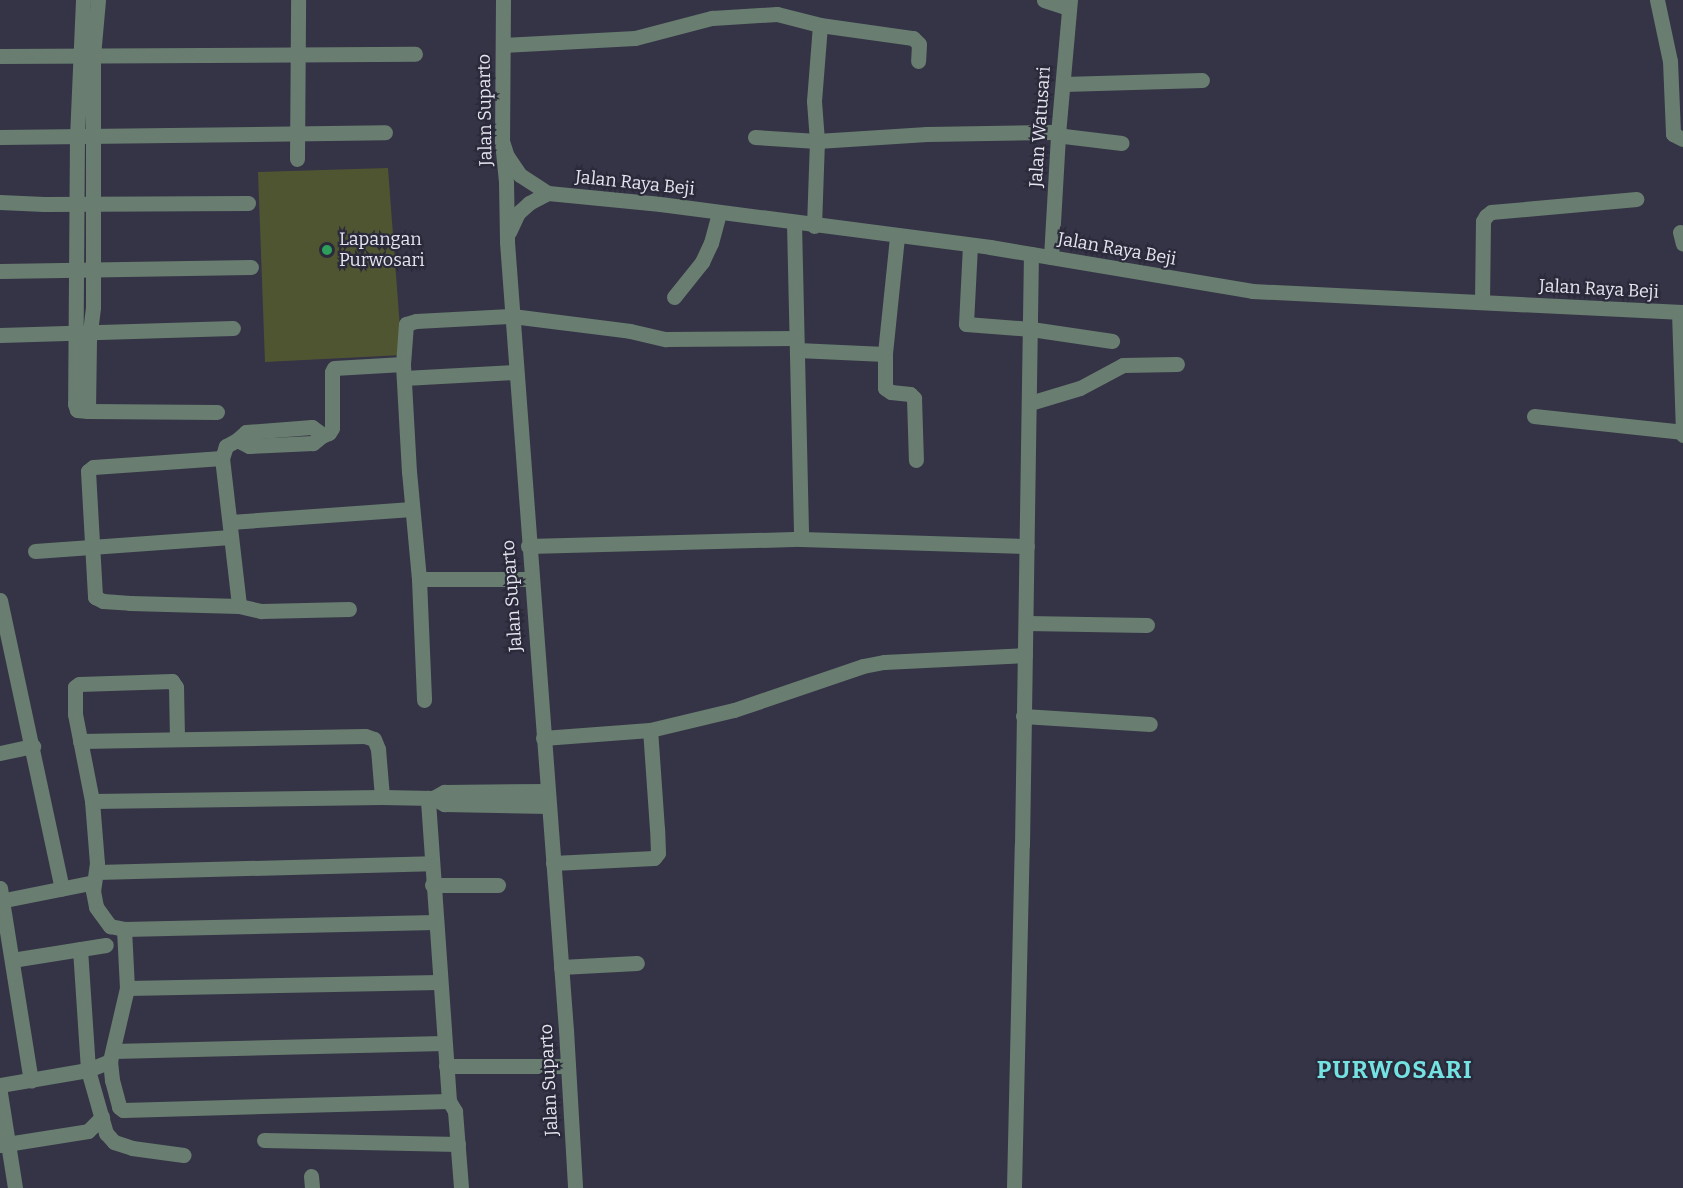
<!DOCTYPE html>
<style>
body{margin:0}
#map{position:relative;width:1683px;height:1188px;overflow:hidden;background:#353446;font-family:Bitter,serif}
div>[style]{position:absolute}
.green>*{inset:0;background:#505531}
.minor>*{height:15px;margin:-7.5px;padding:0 7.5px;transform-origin:7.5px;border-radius:7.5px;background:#697e70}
.dots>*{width:16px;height:16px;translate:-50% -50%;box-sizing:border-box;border:3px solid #2b2a3b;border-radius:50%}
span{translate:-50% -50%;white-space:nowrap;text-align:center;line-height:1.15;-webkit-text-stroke:4.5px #2b2a3b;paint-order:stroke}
.street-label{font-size:18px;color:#e5e5f0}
.poi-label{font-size:18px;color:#e5e5f0}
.left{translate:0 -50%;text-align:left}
.district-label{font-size:24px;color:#75e2e2;font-weight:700;letter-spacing:1.5px}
</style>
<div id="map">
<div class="green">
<i style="clip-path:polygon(388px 168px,402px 355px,265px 362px,258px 172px)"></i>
</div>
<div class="minor">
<i style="left:83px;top:0;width:135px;rotate:92.5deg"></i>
<i style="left:77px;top:135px;width:269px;rotate:90.4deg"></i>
<i style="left:75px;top:404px;width:6px;rotate:72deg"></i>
<i style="left:77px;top:410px;width:11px;rotate:5deg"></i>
<i style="left:88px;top:411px;width:71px;rotate:-89.2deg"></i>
<i style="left:89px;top:340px;width:33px;rotate:-83deg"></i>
<i style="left:93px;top:307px;width:251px;rotate:-90deg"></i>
<i style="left:93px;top:56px;width:56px;rotate:-84.9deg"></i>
<i style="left:503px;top:0;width:141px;rotate:90.4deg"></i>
<i style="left:502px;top:141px;width:41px;rotate:84.4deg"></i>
<i style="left:506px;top:182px;width:60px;rotate:89deg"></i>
<i style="left:507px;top:242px;width:790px;rotate:85.72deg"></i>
<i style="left:566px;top:1030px;width:158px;rotate:86.7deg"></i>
<i style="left:1044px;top:0;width:26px;rotate:18deg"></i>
<i style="left:1657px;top:0;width:62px;rotate:78deg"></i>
<i style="left:1670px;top:61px;width:73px;rotate:87.6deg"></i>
<i style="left:1673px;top:134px;width:11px;rotate:27deg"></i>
<i style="left:503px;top:45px;width:132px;rotate:-3deg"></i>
<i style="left:635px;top:38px;width:80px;rotate:-14.6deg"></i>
<i style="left:712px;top:18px;width:65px;rotate:-3.5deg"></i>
<i style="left:777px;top:14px;width:44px;rotate:14.3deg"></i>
<i style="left:820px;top:25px;width:94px;rotate:8deg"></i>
<i style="left:913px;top:38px;width:8px;rotate:45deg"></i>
<i style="left:919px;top:44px;width:17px;rotate:93deg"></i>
<i style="left:0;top:56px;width:415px;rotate:-0.3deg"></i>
<i style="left:1063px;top:84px;width:139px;rotate:-1.6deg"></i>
<i style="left:0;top:137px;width:385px;rotate:-0.7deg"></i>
<i style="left:755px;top:137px;width:62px;rotate:3.7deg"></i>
<i style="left:817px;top:141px;width:40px;rotate:-94.3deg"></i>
<i style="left:814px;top:101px;width:76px;rotate:-85.5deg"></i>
<i style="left:502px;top:141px;width:16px;rotate:72deg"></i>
<i style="left:507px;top:156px;width:23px;rotate:56deg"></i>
<i style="left:520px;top:175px;width:33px;rotate:33deg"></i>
<i style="left:548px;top:193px;width:113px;rotate:5.6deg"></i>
<i style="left:660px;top:204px;width:333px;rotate:7.4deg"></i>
<i style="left:990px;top:247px;width:266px;rotate:9.5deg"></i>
<i style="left:1252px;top:291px;width:432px;rotate:2.8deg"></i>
<i style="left:297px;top:159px;width:159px;rotate:-89.6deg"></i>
<i style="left:0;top:202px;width:44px;rotate:2.6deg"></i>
<i style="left:44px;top:204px;width:204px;rotate:-0.3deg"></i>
<i style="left:794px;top:223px;width:316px;rotate:88.7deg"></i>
<i style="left:814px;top:226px;width:85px;rotate:-88deg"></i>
<i style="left:817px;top:141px;width:110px;rotate:-3.6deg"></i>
<i style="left:927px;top:134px;width:125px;rotate:-0.9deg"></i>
<i style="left:1052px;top:132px;width:13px;rotate:18deg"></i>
<i style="left:1064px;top:136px;width:58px;rotate:6.9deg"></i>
<i style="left:509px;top:232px;width:21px;rotate:-65deg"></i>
<i style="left:518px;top:213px;width:15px;rotate:-42deg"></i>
<i style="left:529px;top:203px;width:21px;rotate:-28deg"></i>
<i style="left:1680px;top:232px;width:12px;rotate:76deg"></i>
<i style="left:897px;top:237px;width:118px;rotate:95.9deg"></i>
<i style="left:885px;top:354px;width:34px;rotate:90deg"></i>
<i style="left:885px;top:388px;width:7px;rotate:34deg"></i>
<i style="left:891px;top:392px;width:19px;rotate:6deg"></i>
<i style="left:910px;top:394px;width:6px;rotate:45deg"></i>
<i style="left:914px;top:398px;width:62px;rotate:88.2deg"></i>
<i style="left:970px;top:245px;width:79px;rotate:92.9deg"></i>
<i style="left:966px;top:324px;width:65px;rotate:4.4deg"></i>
<i style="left:1031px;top:329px;width:82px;rotate:8.4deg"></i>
<i style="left:1051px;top:257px;width:123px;rotate:-86.7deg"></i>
<i style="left:1058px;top:134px;width:135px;rotate:-84.9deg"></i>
<i style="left:0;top:271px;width:251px;rotate:-0.9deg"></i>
<i style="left:674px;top:297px;width:45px;rotate:-51.3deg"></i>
<i style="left:702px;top:262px;width:21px;rotate:-65deg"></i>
<i style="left:711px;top:243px;width:31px;rotate:-75deg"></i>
<i style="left:1482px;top:302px;width:81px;rotate:-89.3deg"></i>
<i style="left:1483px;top:221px;width:6px;rotate:-59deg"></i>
<i style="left:1486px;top:216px;width:6px;rotate:-39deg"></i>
<i style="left:1491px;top:212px;width:146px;rotate:-5.1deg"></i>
<i style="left:1679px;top:312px;width:123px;rotate:88.1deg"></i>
<i style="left:0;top:335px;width:233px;rotate:-1.7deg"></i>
<i style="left:797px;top:350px;width:88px;rotate:2.6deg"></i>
<i style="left:404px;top:378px;width:112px;rotate:-3.1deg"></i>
<i style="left:1030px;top:403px;width:52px;rotate:-16.7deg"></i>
<i style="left:1080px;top:388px;width:49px;rotate:-28.1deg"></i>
<i style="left:1123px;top:365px;width:54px;rotate:-1.1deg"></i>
<i style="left:88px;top:411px;width:129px;rotate:0.4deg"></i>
<i style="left:1534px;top:416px;width:150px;rotate:6.1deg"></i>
<i style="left:312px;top:427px;width:14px;rotate:36deg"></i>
<i style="left:323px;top:435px;width:13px;rotate:141deg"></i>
<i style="left:313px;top:443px;width:64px;rotate:177.3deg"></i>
<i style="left:249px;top:446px;width:13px;rotate:-153deg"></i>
<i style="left:237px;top:440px;width:12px;rotate:-42deg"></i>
<i style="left:246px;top:432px;width:66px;rotate:-4.3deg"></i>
<i style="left:323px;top:435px;width:6px;rotate:-18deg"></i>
<i style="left:329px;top:433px;width:6px;rotate:-59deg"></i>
<i style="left:332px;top:428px;width:56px;rotate:-90deg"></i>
<i style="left:332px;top:372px;width:4px;rotate:-63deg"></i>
<i style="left:334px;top:368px;width:69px;rotate:-3.3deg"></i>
<i style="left:237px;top:440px;width:13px;rotate:151deg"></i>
<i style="left:226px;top:446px;width:13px;rotate:108deg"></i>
<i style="left:222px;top:458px;width:149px;rotate:83.4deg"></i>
<i style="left:222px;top:458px;width:129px;rotate:176deg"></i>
<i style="left:93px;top:467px;width:6px;rotate:141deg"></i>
<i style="left:88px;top:471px;width:126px;rotate:86.8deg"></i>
<i style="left:95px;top:597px;width:9px;rotate:27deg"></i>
<i style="left:103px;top:601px;width:27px;rotate:4deg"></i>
<i style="left:130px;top:603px;width:109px;rotate:1.6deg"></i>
<i style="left:239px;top:606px;width:23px;rotate:13deg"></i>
<i style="left:261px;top:611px;width:88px;rotate:-1.3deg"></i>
<i style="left:230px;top:522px;width:182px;rotate:-4.1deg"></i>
<i style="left:528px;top:546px;width:273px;rotate:-1.5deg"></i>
<i style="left:801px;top:539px;width:226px;rotate:1.8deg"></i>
<i style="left:35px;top:551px;width:196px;rotate:-4.1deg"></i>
<i style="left:419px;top:579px;width:121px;rotate:87.6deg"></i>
<i style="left:531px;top:579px;width:112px;rotate:180deg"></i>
<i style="left:419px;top:579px;width:107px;rotate:-95.3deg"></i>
<i style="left:409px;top:472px;width:108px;rotate:-93.2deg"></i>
<i style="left:403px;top:364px;width:40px;rotate:-85.7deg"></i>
<i style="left:406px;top:324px;width:10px;rotate:-17deg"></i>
<i style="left:416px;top:321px;width:96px;rotate:-3deg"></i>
<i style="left:512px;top:316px;width:119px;rotate:7.2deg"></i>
<i style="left:630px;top:331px;width:37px;rotate:13deg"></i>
<i style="left:666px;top:339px;width:130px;rotate:-0.4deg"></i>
<i style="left:0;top:600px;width:295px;rotate:77.9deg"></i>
<i style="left:1026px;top:623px;width:121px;rotate:0.9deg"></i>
<i style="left:1023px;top:716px;width:127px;rotate:3.6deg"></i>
<i style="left:177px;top:738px;width:51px;rotate:-91.1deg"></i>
<i style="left:176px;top:687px;width:7px;rotate:-124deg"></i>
<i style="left:172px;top:681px;width:93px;rotate:178.2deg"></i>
<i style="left:79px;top:684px;width:5px;rotate:143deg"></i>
<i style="left:75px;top:687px;width:27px;rotate:90deg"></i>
<i style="left:75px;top:714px;width:89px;rotate:78.9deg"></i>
<i style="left:92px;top:801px;width:62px;rotate:85.4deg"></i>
<i style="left:97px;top:863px;width:28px;rotate:98deg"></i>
<i style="left:93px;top:891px;width:16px;rotate:79deg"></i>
<i style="left:96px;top:907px;width:24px;rotate:54deg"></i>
<i style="left:110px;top:926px;width:14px;rotate:12deg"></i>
<i style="left:124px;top:929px;width:59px;rotate:87.1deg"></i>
<i style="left:127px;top:988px;width:75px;rotate:103.1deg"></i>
<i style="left:110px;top:1061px;width:19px;rotate:84deg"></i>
<i style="left:112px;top:1080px;width:28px;rotate:75deg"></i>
<i style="left:119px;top:1107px;width:5px;rotate:37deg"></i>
<i style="left:123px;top:1110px;width:326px;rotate:-1.6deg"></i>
<i style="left:449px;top:1101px;width:304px;rotate:-94deg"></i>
<i style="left:543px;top:738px;width:107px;rotate:-4.3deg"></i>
<i style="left:650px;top:730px;width:86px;rotate:-13.4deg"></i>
<i style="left:734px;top:710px;width:136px;rotate:-18.8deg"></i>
<i style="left:863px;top:666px;width:21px;rotate:-11deg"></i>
<i style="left:884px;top:662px;width:141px;rotate:-2.8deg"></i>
<i style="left:80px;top:741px;width:285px;rotate:-1deg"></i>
<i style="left:365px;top:736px;width:9px;rotate:18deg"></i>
<i style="left:374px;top:739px;width:11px;rotate:68deg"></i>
<i style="left:378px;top:749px;width:48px;rotate:85.2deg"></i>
<i style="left:0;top:753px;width:34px;rotate:-12deg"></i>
<i style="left:433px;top:798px;width:13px;rotate:-29deg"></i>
<i style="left:444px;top:792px;width:103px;rotate:-0.6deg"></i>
<i style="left:92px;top:801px;width:290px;rotate:-0.8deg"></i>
<i style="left:382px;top:797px;width:51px;rotate:1.1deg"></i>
<i style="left:433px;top:798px;width:13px;rotate:29deg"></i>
<i style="left:444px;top:804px;width:105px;rotate:1.1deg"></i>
<i style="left:553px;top:863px;width:101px;rotate:-2.8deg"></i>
<i style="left:654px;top:858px;width:6px;rotate:-51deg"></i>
<i style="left:658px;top:853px;width:24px;rotate:-92deg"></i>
<i style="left:657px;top:829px;width:99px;rotate:-94deg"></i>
<i style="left:97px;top:872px;width:334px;rotate:-1.5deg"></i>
<i style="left:432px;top:885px;width:66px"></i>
<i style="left:0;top:888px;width:195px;rotate:80.9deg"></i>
<i style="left:0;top:901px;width:96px;rotate:-11.4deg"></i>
<i style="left:124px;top:929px;width:311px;rotate:-1.3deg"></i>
<i style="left:80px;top:949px;width:121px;rotate:86.2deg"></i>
<i style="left:88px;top:1070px;width:66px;rotate:74.1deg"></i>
<i style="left:106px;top:1133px;width:12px;rotate:48deg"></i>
<i style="left:114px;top:1142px;width:19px;rotate:18deg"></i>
<i style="left:132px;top:1148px;width:52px;rotate:7.7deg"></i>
<i style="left:12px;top:960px;width:95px;rotate:-9.1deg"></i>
<i style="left:561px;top:967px;width:76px;rotate:-3deg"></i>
<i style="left:127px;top:988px;width:312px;rotate:-1.1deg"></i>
<i style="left:113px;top:1051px;width:331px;rotate:-1.4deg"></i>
<i style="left:446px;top:1066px;width:122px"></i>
<i style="left:0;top:1085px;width:89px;rotate:-9.7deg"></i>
<i style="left:88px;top:1070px;width:24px;rotate:-22deg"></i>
<i style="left:0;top:1093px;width:96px;rotate:81deg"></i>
<i style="left:449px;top:1101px;width:12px;rotate:59deg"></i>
<i style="left:455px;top:1111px;width:77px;rotate:85.5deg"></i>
<i style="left:264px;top:1140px;width:194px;rotate:1.2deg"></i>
<i style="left:0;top:1145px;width:89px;rotate:-9deg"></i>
<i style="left:88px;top:1131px;width:20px;rotate:-45deg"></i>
<i style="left:311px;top:1176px;width:12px;rotate:85deg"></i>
<i style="left:1014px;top:1188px;width:343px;rotate:-88.7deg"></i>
<i style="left:1022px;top:845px;width:591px;rotate:-89.13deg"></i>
</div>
<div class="dots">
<i style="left:327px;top:250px;background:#2e9e5b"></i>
</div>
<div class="street-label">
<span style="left:485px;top:110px;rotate:-91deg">Jalan Suparto</span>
<span style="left:1040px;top:127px;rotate:-86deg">Jalan Watusari</span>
<span style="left:635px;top:183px;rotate:6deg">Jalan Raya Beji</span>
<span style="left:1117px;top:249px;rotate:10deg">Jalan Raya Beji</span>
<span style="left:1599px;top:289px;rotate:3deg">Jalan Raya Beji</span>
<span style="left:512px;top:596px;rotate:-94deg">Jalan Suparto</span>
<span style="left:549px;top:1080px;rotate:-93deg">Jalan Suparto</span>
</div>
<div class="poi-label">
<span class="left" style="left:339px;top:250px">Lapangan<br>Purwosari</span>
</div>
<div class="district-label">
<span style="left:1395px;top:1071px">PURWOSARI</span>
</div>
</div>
